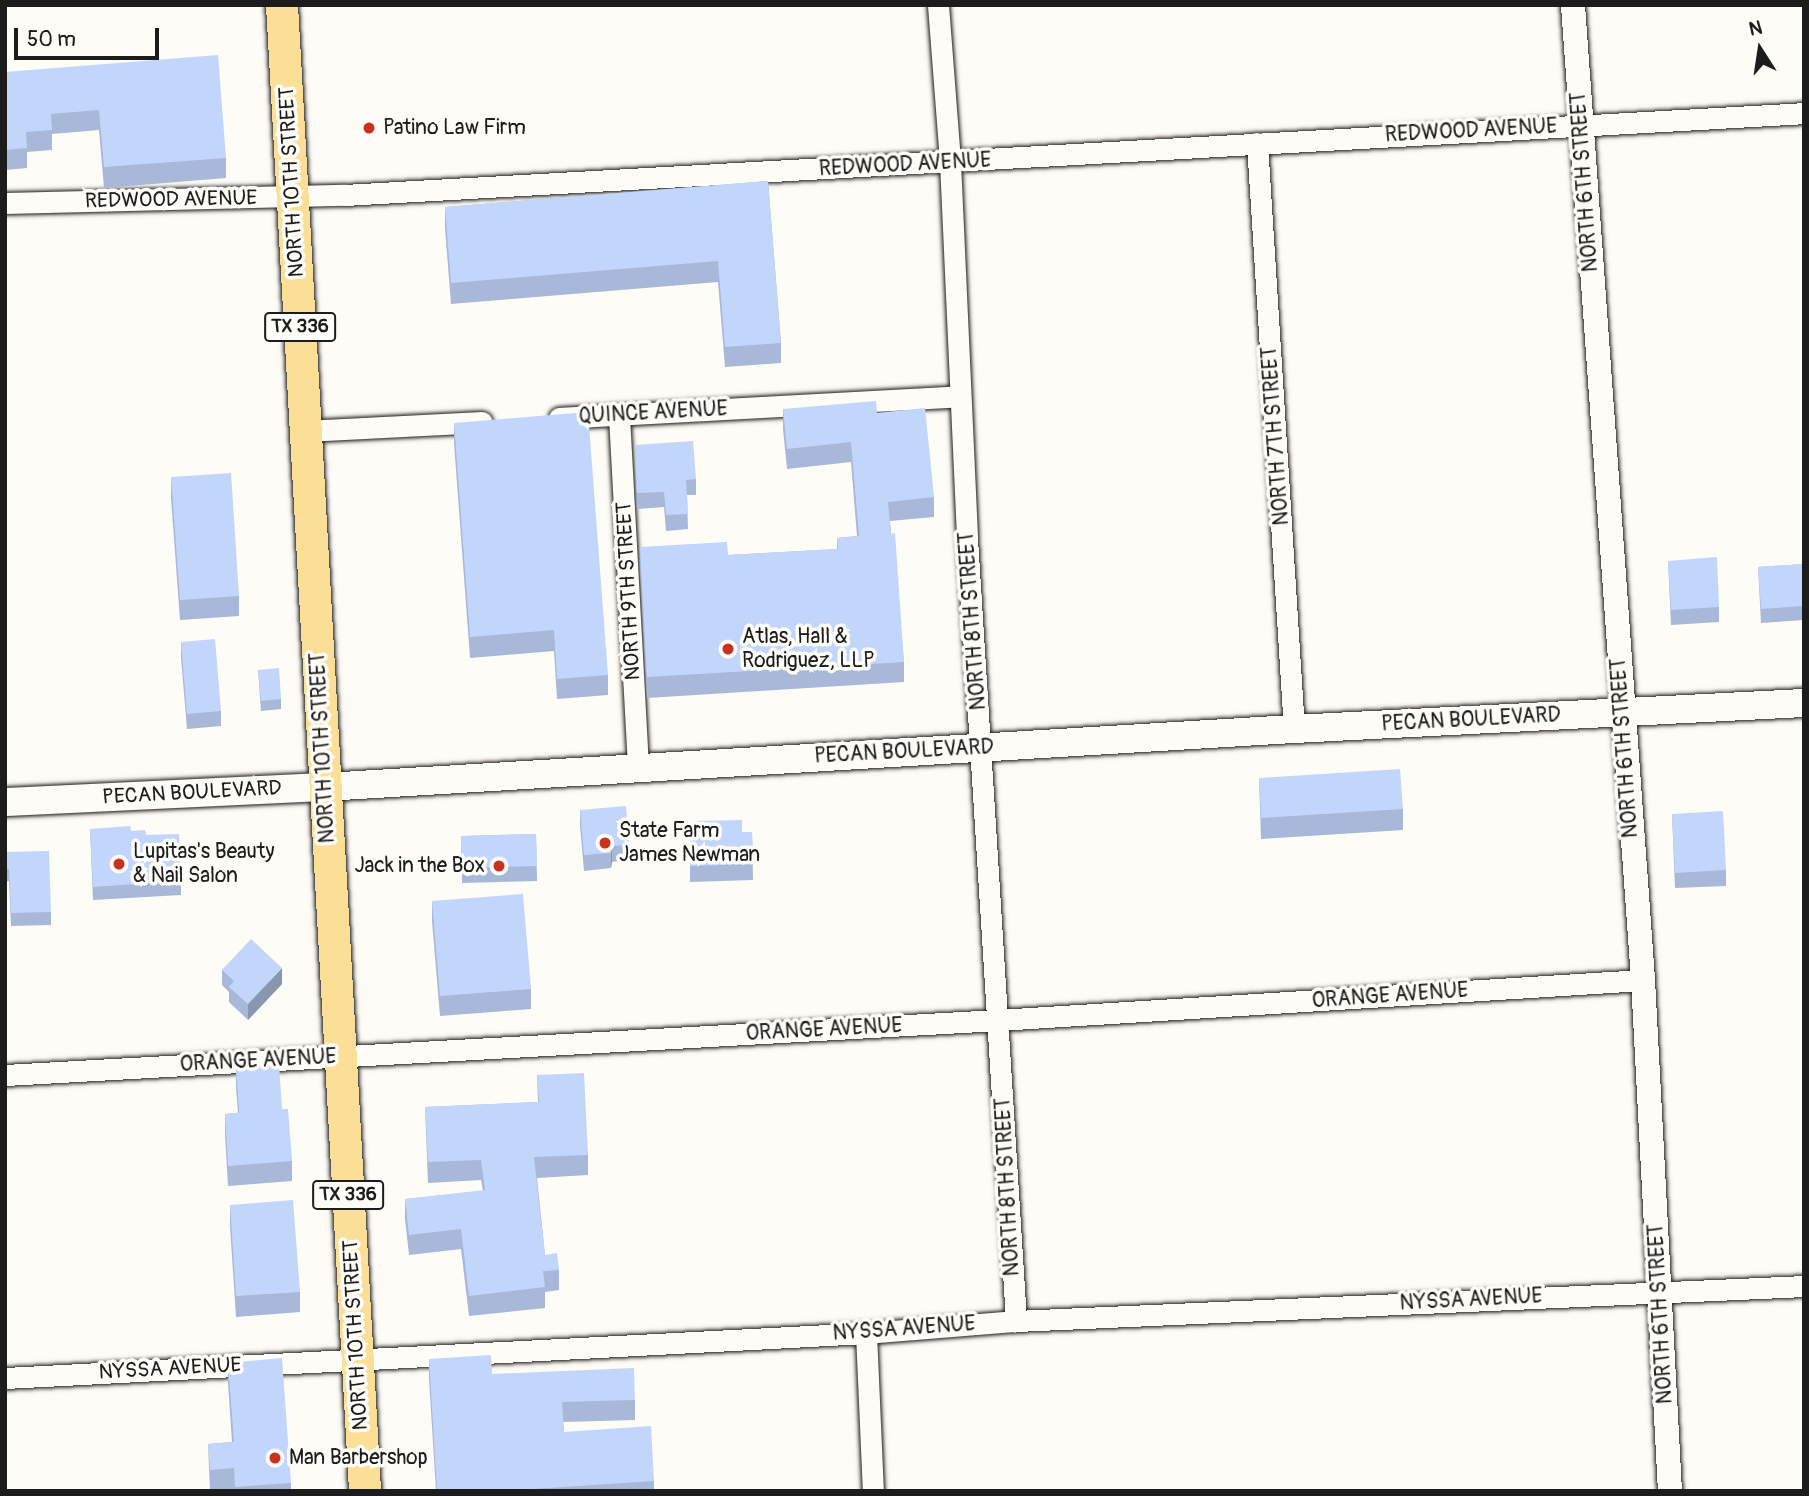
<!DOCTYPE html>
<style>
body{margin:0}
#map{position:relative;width:1809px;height:1496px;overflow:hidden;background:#fdfcf7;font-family:Pangolin,sans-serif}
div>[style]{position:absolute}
.roads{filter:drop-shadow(0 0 2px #1c1c1c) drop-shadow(0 0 2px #1c1c1c)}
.minor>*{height:21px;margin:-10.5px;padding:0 10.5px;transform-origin:10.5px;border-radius:10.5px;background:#fdfcf7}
.tertiary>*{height:24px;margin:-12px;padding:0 12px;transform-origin:12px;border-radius:12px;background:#fdfcf7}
.secondary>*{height:28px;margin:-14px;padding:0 14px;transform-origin:14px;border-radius:14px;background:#fdfcf7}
.primary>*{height:32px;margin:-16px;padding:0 16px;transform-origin:16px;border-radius:16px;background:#fbdf96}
.wall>*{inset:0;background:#a7b8d8}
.shaded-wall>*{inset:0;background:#8896b0}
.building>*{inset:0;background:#c2d6fb}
.dots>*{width:19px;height:19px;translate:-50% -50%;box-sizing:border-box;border:4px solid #fdfcf7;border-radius:50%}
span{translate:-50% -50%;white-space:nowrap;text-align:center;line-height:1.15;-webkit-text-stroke:7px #fdfcf7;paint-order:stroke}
.shield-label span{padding:2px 5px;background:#fdfcf7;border:2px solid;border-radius:5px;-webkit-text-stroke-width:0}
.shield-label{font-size:19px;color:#1c1c1c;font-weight:700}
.poi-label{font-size:21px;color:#1c1c1c}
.left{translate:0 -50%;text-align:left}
.right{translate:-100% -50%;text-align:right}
.street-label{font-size:21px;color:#1c1c1c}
.frame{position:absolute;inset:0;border:7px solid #1c1c1c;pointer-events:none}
.north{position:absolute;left:1725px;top:14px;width:70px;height:70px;-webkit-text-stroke:5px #fdfcf7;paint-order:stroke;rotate:348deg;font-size:19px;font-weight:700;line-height:28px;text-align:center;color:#1c1c1c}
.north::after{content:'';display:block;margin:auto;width:24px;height:32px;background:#1c1c1c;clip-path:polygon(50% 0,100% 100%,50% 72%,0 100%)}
.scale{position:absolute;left:14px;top:28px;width:145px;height:32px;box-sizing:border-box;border:4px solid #1c1c1c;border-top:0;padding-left:9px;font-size:21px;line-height:24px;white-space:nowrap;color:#1c1c1c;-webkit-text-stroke:5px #fdfcf7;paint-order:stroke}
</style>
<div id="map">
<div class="roads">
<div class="minor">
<i style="left:938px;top:5px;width:157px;rotate:85.6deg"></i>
<i style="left:950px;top:162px;width:377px;rotate:87.4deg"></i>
<i style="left:967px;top:539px;width:784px;rotate:86.41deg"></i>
<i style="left:1257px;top:143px;width:587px;rotate:86.39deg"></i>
<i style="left:5px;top:203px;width:339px;rotate:-1.4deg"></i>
<i style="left:344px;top:195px;width:1462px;rotate:-3.21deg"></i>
<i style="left:619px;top:416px;width:352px;rotate:86.9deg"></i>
<i style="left:559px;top:418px;width:401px;rotate:-3.1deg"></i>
<i style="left:305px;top:431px;width:177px;rotate:-2.9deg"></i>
<i style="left:5px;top:1075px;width:995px;rotate:-3.17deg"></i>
<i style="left:998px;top:1020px;width:646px;rotate:-3.55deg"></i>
<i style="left:866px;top:1333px;width:158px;rotate:87.5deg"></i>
<i style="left:5px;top:1378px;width:862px;rotate:-2.99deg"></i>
<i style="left:866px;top:1333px;width:150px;rotate:-4.6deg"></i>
<i style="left:1016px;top:1321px;width:789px;rotate:-2.54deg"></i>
</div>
<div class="tertiary">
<i style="left:1573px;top:5px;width:978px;rotate:85.89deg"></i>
<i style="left:1643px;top:980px;width:512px;rotate:86.98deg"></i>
</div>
<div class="secondary">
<i style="left:5px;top:802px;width:320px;rotate:-2.7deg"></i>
<i style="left:325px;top:787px;width:971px;rotate:-3.43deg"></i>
<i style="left:1294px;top:729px;width:511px;rotate:-2.92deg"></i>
</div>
<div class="primary">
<i style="left:282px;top:5px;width:1488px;rotate:86.8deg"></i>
</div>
</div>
<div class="wall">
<i style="clip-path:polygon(5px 72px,226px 158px,226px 178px,104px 188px,99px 130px,52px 134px,52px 150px,27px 152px,27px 168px,5px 170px)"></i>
<i style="clip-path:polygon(768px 181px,781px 343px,781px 363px,725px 367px,718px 282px,451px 304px,445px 228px,445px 207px)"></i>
<i style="clip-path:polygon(783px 409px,877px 413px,934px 497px,934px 517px,890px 521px,904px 662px,904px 682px,647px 698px,640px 567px,640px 547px,728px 555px,837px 549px,837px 538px,857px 536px,851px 462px,787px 469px,783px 429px)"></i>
<i style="clip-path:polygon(454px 423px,608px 675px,608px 695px,557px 699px,554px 651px,470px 658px,454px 443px)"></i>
<i style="clip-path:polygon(635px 445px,696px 479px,696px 495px,687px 495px,688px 529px,666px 531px,664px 507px,637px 509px)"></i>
<i style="clip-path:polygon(171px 477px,239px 596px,239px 616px,180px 620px,171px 498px)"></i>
<i style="clip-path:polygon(1668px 561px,1719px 607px,1719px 622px,1671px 625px)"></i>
<i style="clip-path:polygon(1804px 564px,1804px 620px,1761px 623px,1758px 567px)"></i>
<i style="clip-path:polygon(181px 642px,221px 711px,221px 726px,187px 729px,181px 657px)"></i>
<i style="clip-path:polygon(258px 670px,281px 699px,281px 709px,261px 711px)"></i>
<i style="clip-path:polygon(1259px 778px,1403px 809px,1403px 830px,1261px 839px)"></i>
<i style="clip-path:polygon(580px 810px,629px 845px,629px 860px,612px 862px,611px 868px,584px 871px,580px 825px)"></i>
<i style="clip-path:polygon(1672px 814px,1726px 870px,1726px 886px,1675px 888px)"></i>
<i style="clip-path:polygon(90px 829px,131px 831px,146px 835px,181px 881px,181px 895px,93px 900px)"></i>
<i style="clip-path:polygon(742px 832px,752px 832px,753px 880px,690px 882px,690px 841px)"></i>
<i style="clip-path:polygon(536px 834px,537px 881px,462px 883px,461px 836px)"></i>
<i style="clip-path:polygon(5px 852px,51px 912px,51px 925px,11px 926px,9px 881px,5px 882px)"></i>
<i style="clip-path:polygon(432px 901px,531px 989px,531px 1009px,440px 1016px,432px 921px)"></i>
<i style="clip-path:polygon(222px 970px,282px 984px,248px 1020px,229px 1002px,229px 992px,222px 985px)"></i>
<i style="clip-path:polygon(236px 1067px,282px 1109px,292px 1161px,292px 1181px,228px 1186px,225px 1135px,225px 1114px,238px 1113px,236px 1088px)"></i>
<i style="clip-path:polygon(537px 1075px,588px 1155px,588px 1175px,537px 1178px,545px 1255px,559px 1270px,559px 1290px,545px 1292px,545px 1308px,469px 1316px,461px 1249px,409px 1255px,405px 1219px,405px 1199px,483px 1191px,481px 1180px,428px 1183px,425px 1107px,538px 1102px)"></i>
<i style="clip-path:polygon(230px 1205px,300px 1292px,300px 1312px,236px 1317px,230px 1226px)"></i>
<i style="clip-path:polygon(429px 1359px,492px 1374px,635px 1400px,635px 1420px,563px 1422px,564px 1432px,654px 1481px,654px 1491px,436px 1491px,429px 1379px)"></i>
<i style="clip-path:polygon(228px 1363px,291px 1483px,291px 1491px,234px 1491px,234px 1489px,210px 1491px,208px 1444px,232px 1442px,228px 1383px)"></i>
</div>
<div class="shaded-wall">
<i style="clip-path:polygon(612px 846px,612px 862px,611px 868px,611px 853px)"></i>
<i style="clip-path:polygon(282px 968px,282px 984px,248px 1020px,248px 1004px)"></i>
</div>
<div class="building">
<i style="clip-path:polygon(218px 55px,226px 158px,104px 167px,99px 110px,51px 114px,52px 130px,26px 132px,27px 148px,5px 150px,5px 72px)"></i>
<i style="clip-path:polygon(768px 181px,781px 343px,725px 347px,718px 261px,451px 283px,445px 207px)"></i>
<i style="clip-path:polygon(876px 401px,877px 413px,925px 408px,934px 497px,888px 502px,891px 534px,895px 533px,904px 662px,647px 677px,640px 547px,727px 542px,728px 555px,838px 549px,837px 538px,859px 536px,851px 442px,787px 449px,783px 409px)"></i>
<i style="clip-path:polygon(588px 412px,608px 675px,557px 679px,554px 630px,470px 637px,454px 423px)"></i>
<i style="clip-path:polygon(693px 441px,696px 479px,686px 480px,688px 514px,666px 515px,664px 492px,637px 493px,635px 445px)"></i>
<i style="clip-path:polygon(231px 473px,239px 596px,180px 600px,171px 477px)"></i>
<i style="clip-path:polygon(1717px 557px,1719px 607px,1671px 610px,1668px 561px)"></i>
<i style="clip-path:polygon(1804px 564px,1804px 606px,1761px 609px,1758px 567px)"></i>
<i style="clip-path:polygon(215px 639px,221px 711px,187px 714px,181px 642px)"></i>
<i style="clip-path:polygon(279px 668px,281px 699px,261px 701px,258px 670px)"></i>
<i style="clip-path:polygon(1400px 769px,1403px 809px,1261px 818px,1259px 778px)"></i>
<i style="clip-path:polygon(626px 806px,629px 845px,612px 846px,611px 853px,584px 855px,580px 810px)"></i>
<i style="clip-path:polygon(1723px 811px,1726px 870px,1675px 873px,1672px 814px)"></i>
<i style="clip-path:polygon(742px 820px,742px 832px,752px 832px,753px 864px,690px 866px,690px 841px,695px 841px,694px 821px)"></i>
<i style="clip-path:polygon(130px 826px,131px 831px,145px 830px,146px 835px,179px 834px,181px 881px,93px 887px,90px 829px)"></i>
<i style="clip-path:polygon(536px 834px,537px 866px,462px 868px,461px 836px)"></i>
<i style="clip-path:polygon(49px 851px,51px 912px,11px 913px,9px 869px,5px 869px,5px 852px)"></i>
<i style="clip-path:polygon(523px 894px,531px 989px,440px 996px,432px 901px)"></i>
<i style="clip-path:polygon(251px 939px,282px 968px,248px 1004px,229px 987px,234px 981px,222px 970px)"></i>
<i style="clip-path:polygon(279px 1064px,282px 1109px,288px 1109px,292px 1161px,228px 1166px,225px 1114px,239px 1113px,236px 1067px)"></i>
<i style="clip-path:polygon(584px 1073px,588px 1155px,534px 1157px,545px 1255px,557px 1253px,559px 1270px,543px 1271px,545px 1287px,469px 1296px,461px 1229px,409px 1235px,405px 1199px,485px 1190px,481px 1160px,428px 1162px,425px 1107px,539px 1102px,537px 1075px)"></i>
<i style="clip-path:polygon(293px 1200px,300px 1292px,236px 1296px,230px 1205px)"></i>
<i style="clip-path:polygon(491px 1355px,492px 1374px,634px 1368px,635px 1400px,562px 1402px,564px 1432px,651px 1426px,654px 1481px,504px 1491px,437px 1491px,429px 1359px)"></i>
<i style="clip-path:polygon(282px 1358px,291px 1483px,235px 1487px,234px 1468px,210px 1470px,208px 1444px,234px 1442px,228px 1363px)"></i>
</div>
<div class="dots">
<i style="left:369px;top:128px;background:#c8321e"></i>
<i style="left:728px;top:649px;background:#c8321e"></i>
<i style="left:605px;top:843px;background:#c8321e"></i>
<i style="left:119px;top:864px;background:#c8321e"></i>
<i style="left:499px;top:866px;background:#c8321e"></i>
<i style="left:275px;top:1458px;background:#c8321e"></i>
</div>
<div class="shield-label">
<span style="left:300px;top:327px">TX 336</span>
<span style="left:348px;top:1195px">TX 336</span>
</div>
<div class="poi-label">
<span class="left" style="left:383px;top:128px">Patino Law Firm</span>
<span class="left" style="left:742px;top:649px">Atlas, Hall &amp;<br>Rodriguez, LLP</span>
<span class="left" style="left:619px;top:843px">State Farm<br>James Newman</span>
<span class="left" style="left:133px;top:864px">Lupitas's Beauty<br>&amp; Nail Salon</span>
<span class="right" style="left:485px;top:866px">Jack in the Box</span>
<span class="left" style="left:289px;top:1458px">Man Barbershop</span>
</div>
<div class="street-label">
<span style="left:1471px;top:131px;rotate:-3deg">REDWOOD AVENUE</span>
<span style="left:905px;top:165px;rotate:-3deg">REDWOOD AVENUE</span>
<span style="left:292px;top:182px;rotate:-93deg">NORTH 10TH STREET</span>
<span style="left:1585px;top:182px;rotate:-94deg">NORTH 6TH STREET</span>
<span style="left:171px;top:200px;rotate:-1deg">REDWOOD AVENUE</span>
<span style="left:653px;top:413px;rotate:-3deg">QUINCE AVENUE</span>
<span style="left:1276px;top:436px;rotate:-94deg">NORTH 7TH STREET</span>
<span style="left:629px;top:591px;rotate:-93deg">NORTH 9TH STREET</span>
<span style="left:973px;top:621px;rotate:-94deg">NORTH 8TH STREET</span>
<span style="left:1471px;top:720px;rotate:-3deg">PECAN BOULEVARD</span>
<span style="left:323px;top:748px;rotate:-93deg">NORTH 10TH STREET</span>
<span style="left:1625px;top:748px;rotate:-94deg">NORTH 6TH STREET</span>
<span style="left:904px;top:752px;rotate:-3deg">PECAN BOULEVARD</span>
<span style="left:192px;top:793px;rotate:-3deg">PECAN BOULEVARD</span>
<span style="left:1390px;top:996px;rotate:-4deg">ORANGE AVENUE</span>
<span style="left:824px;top:1030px;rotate:-3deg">ORANGE AVENUE</span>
<span style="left:258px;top:1061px;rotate:-3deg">ORANGE AVENUE</span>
<span style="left:1008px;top:1187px;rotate:-93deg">NORTH 8TH STREET</span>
<span style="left:1471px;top:1300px;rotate:-3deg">NYSSA AVENUE</span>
<span style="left:1661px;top:1314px;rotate:-93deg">NORTH 6TH STREET</span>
<span style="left:904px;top:1329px;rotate:-4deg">NYSSA AVENUE</span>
<span style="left:356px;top:1335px;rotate:-93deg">NORTH 10TH STREET</span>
<span style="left:170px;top:1369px;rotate:-3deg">NYSSA AVENUE</span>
</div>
<div class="frame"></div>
<div class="north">N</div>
<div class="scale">50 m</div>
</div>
